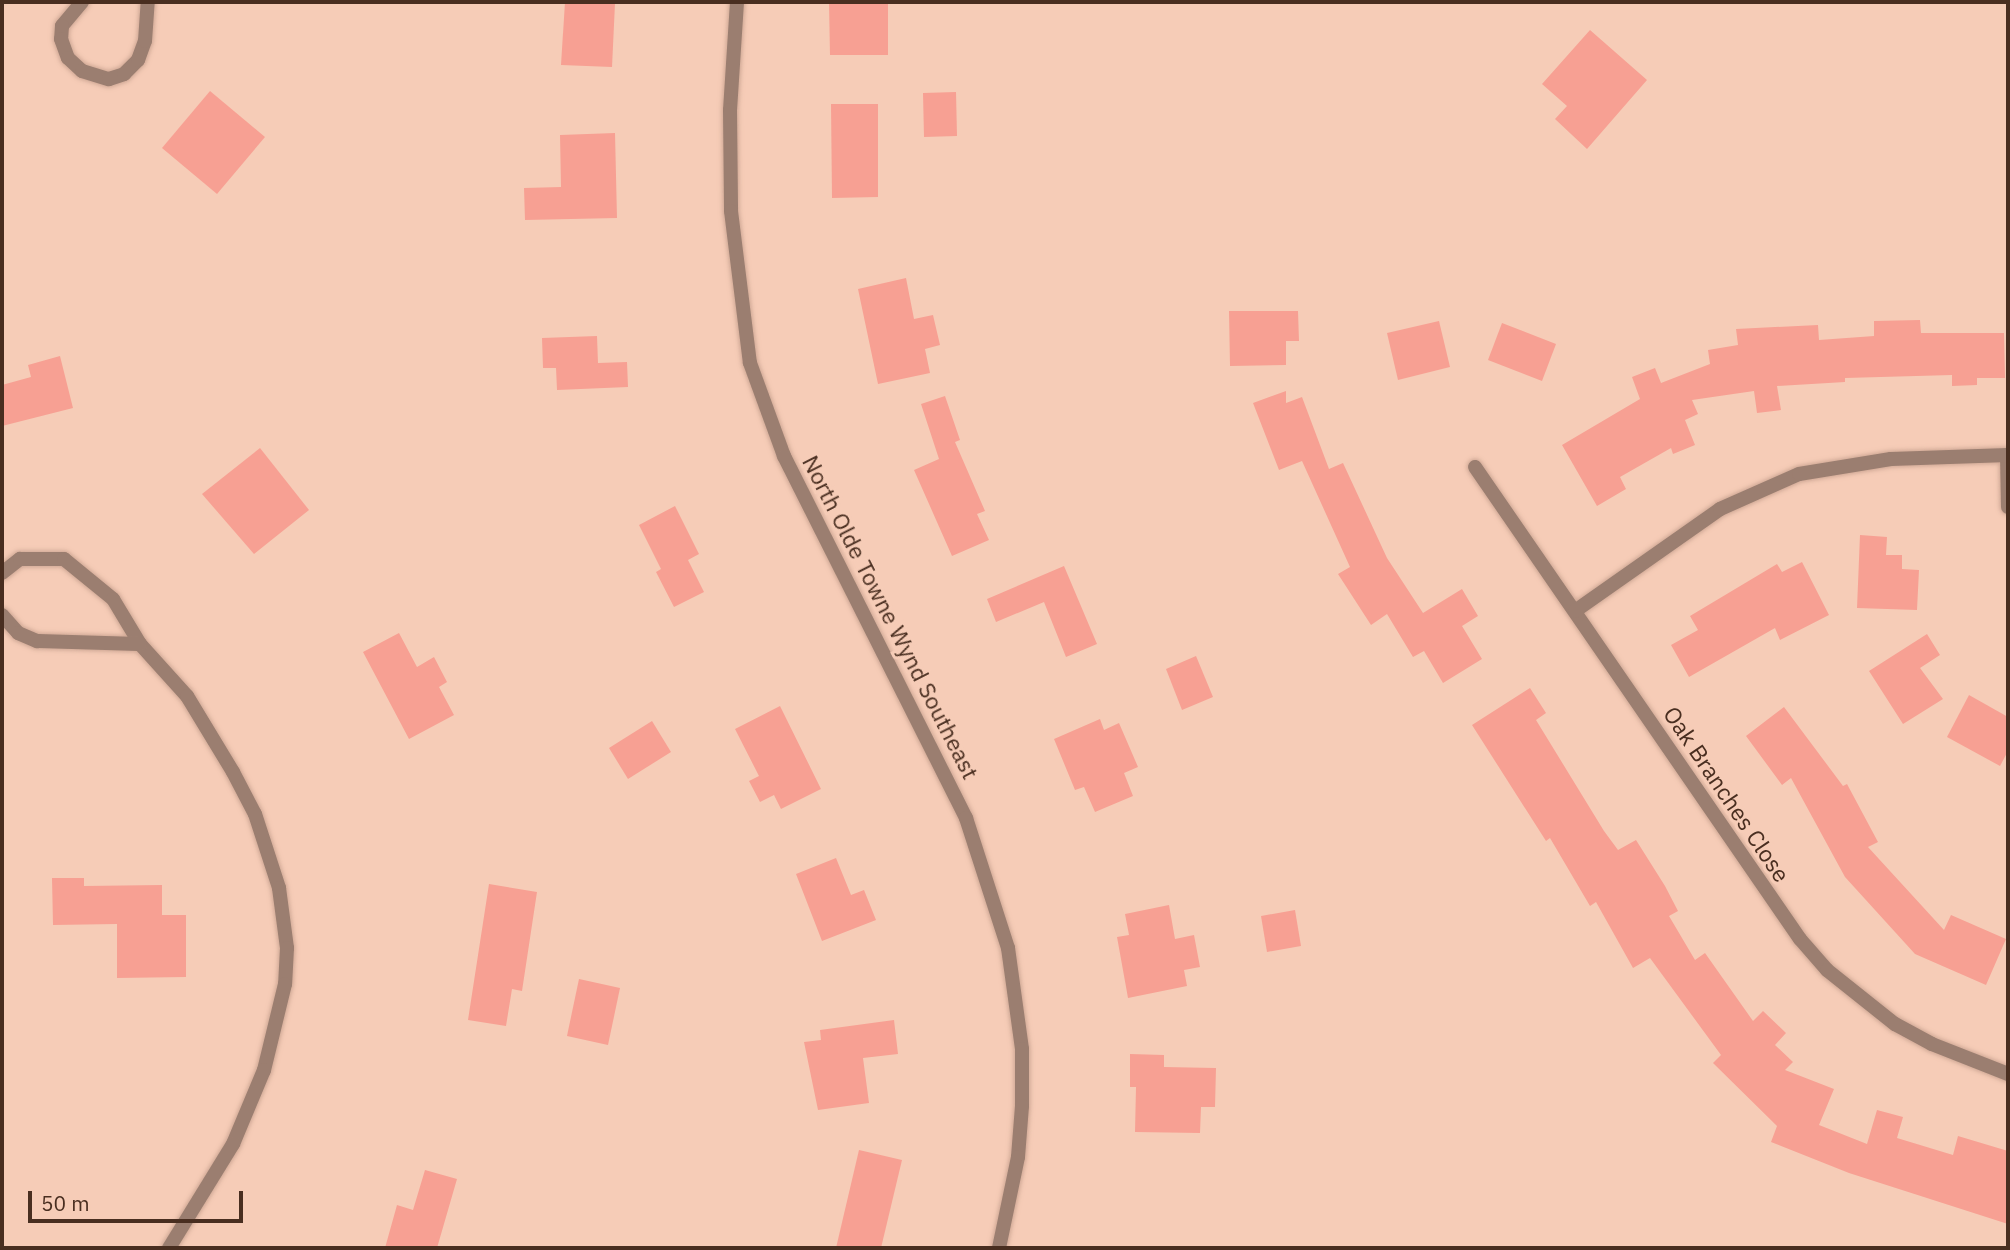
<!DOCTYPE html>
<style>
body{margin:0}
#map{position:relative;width:2010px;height:1250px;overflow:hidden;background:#f6ccb7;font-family:"IBM Plex Sans",sans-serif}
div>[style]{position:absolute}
.building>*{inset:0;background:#f7a093}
.roads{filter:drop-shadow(0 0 2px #d0a996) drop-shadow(0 0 2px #d0a996)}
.minor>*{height:14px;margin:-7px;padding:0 7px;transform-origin:7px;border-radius:7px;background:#9b7e70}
span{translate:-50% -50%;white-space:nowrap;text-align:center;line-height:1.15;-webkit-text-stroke:6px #f6ccb7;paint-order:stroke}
.street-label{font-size:23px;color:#492e20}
.frame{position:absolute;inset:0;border:4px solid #492e20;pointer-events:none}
.scale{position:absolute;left:28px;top:1191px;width:215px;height:32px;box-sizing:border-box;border:4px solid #492e20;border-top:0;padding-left:9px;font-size:21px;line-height:24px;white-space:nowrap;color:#492e20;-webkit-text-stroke:5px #f6ccb7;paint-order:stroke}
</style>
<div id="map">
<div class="building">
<i style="clip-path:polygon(565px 2px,615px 3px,612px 67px,561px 65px)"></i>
<i style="clip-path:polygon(829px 2px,888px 2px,888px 55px,830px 55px)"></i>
<i style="clip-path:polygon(1590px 30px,1647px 80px,1587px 149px,1555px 119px,1567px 106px,1542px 84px)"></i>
<i style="clip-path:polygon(210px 91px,265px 137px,217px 194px,162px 148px)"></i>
<i style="clip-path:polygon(956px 92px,957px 136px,924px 137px,923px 93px)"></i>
<i style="clip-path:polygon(831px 104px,878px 104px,878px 197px,832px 198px)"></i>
<i style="clip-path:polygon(615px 133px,617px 218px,525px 220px,524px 188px,561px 187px,560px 135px)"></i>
<i style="clip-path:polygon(906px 278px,914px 319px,933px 315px,940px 345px,925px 349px,930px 373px,878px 384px,858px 289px)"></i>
<i style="clip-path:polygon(1229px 311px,1298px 311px,1299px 341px,1286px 341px,1286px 365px,1230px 366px)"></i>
<i style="clip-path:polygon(1920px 320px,1921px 333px,2004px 333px,2005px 378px,1977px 378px,1977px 385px,1952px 386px,1952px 375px,1845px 378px,1845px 382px,1777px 386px,1781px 410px,1757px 413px,1754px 391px,1692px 400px,1698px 414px,1685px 420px,1695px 445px,1673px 454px,1671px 448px,1620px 477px,1626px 489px,1597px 506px,1562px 445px,1640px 399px,1632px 377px,1655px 368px,1661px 383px,1710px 364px,1708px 350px,1738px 345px,1736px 329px,1818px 325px,1819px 340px,1874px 336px,1874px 321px)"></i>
<i style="clip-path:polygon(1439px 321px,1450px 367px,1398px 380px,1387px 333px)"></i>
<i style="clip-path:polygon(1502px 323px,1556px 344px,1542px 381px,1488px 360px)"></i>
<i style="clip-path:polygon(597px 336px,598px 363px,627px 362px,628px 387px,557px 390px,556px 368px,543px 368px,542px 338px)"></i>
<i style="clip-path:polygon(60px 356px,73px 408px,2px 426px,2px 385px,31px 377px,28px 365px)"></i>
<i style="clip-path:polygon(1286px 391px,1286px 403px,1302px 397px,1329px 469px,1343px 463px,1387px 558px,1423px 613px,1462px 589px,1478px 616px,1462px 626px,1482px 659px,1443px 683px,1424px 651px,1413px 657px,1387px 614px,1371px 625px,1338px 574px,1350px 567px,1302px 461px,1279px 470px,1253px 403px)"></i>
<i style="clip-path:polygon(945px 396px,960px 440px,955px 442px,985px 511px,977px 514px,989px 540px,952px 556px,914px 470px,939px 459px,921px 404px)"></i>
<i style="clip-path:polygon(260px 448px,309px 510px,254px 554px,202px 494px)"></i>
<i style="clip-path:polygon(675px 506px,699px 554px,688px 560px,704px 592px,674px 607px,656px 572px,661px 569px,639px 525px)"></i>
<i style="clip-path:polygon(1860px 535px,1887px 537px,1886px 555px,1902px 555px,1902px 569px,1919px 570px,1917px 610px,1857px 608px)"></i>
<i style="clip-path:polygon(1802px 562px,1829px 615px,1780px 640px,1775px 628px,1689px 677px,1671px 645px,1698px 630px,1690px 616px,1777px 564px,1782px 572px)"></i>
<i style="clip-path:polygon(1064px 566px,1097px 644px,1066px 657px,1044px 602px,996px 622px,987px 599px)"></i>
<i style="clip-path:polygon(399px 633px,417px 667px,434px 657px,447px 682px,439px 687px,454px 715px,409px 739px,363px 652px)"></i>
<i style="clip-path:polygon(1927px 634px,1940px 655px,1920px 668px,1943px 699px,1903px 724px,1869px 671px)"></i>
<i style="clip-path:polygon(1196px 656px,1213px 697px,1182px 710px,1166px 669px)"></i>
<i style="clip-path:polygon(1530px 688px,1546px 713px,1536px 720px,1604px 831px,1618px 850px,1636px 840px,1665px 886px,1678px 911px,1669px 916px,1695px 960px,1705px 953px,1753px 1021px,1763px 1011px,1786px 1033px,1775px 1045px,1793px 1062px,1785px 1070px,1834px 1089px,1819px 1125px,1867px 1144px,1877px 1110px,1903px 1117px,1897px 1138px,1953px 1155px,1958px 1136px,2008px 1151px,2008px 1224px,1849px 1173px,1771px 1142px,1777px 1126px,1713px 1063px,1721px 1055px,1650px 958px,1633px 968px,1596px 902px,1590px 906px,1550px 838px,1546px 841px,1472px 725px)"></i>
<i style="clip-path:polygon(1969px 695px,2008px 717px,2008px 751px,2000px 766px,1947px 737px)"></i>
<i style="clip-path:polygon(780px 706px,821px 789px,781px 809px,774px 795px,760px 802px,749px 781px,759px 776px,735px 729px)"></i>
<i style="clip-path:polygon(1784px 707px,1843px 786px,1847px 784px,1878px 842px,1868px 847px,1944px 930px,1951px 915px,2006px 939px,1986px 985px,1915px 954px,1845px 877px,1791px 778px,1782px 785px,1746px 736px)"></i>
<i style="clip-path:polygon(1100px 719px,1104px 730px,1119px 723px,1138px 767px,1124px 773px,1133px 796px,1095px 812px,1084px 787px,1075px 790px,1054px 739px)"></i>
<i style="clip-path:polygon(652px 721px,671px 752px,628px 779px,609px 748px)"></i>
<i style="clip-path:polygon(836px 858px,851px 895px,864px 890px,876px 920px,822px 941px,796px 874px)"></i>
<i style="clip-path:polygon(52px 878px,84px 878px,84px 886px,162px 885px,162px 915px,186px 915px,186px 977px,117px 978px,117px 924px,53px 925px)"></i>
<i style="clip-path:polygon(489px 884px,537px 892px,522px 991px,512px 989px,506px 1026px,468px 1020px)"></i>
<i style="clip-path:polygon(1169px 905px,1175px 939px,1194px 935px,1200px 967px,1184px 970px,1187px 986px,1128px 998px,1117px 937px,1129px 935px,1125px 914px)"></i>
<i style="clip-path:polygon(1295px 910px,1301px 946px,1267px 952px,1261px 916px)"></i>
<i style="clip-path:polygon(579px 979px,620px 988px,608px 1045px,567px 1036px)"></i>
<i style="clip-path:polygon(894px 1020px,898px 1054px,863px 1058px,869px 1103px,818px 1110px,804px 1042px,821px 1040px,820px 1030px)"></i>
<i style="clip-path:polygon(1130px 1054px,1164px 1055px,1164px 1067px,1216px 1068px,1215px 1107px,1201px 1107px,1200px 1133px,1135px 1132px,1136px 1087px,1130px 1087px)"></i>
<i style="clip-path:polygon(859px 1150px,902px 1160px,881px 1248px,836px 1248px)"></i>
<i style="clip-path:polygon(425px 1170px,457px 1179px,437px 1248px,385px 1248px,397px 1205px,413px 1210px)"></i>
</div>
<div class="roads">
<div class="minor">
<i style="left:82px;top:2px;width:31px;rotate:130deg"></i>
<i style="left:62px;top:26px;width:13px;rotate:94deg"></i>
<i style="left:61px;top:39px;width:20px;rotate:70deg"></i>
<i style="left:68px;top:58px;width:19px;rotate:43deg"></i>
<i style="left:82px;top:71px;width:28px;rotate:17deg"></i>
<i style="left:109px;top:79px;width:16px;rotate:-18deg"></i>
<i style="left:124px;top:74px;width:20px;rotate:-45deg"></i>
<i style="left:138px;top:60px;width:20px;rotate:-70deg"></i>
<i style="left:145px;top:41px;width:39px;rotate:-86deg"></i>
<i style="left:737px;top:2px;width:108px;rotate:93.7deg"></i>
<i style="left:730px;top:110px;width:101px;rotate:89.4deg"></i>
<i style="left:731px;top:211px;width:153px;rotate:82.9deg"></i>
<i style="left:750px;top:363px;width:99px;rotate:69.9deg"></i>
<i style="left:784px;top:456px;width:405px;rotate:63.3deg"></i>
<i style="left:966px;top:818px;width:137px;rotate:72.1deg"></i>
<i style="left:1008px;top:948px;width:102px;rotate:82.1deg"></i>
<i style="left:1022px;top:1049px;width:57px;rotate:90deg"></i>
<i style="left:1022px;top:1106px;width:51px;rotate:94.5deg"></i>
<i style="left:1018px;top:1157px;width:93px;rotate:101.8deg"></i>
<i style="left:2007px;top:455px;width:52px;rotate:88.9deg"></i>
<i style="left:1475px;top:467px;width:573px;rotate:55.45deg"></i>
<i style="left:1800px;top:939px;width:41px;rotate:48.9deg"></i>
<i style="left:1827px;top:970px;width:87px;rotate:38.5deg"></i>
<i style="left:1895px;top:1024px;width:42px;rotate:28.4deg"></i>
<i style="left:1932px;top:1044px;width:82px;rotate:21.5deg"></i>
<i style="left:2px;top:573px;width:23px;rotate:-38deg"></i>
<i style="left:20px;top:559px;width:44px"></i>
<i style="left:64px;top:559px;width:63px;rotate:39.2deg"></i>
<i style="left:113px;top:599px;width:52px;rotate:59deg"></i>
<i style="left:140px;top:644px;width:70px;rotate:47.9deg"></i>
<i style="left:187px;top:696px;width:89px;rotate:58.8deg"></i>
<i style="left:233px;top:772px;width:47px;rotate:62.4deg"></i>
<i style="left:255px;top:814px;width:78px;rotate:72deg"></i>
<i style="left:279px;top:888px;width:61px;rotate:82.4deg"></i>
<i style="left:287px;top:948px;width:36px;rotate:93deg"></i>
<i style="left:285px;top:984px;width:89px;rotate:103.7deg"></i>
<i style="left:264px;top:1070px;width:80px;rotate:112.7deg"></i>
<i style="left:233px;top:1144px;width:122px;rotate:121.6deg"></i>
<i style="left:1575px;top:611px;width:177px;rotate:-35.1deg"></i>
<i style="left:1720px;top:509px;width:86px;rotate:-23.9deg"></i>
<i style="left:1799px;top:474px;width:93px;rotate:-9.3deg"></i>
<i style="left:1891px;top:459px;width:117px;rotate:-2deg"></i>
<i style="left:2px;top:615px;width:24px;rotate:48deg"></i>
<i style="left:18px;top:633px;width:21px;rotate:23deg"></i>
<i style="left:37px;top:641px;width:103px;rotate:1.7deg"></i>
</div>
</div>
<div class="street-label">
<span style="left:891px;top:617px;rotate:63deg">North Olde Towne Wynd Southeast</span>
<span style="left:1727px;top:794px;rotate:56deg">Oak Branches Close</span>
</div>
<div class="frame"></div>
<div class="scale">50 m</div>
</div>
